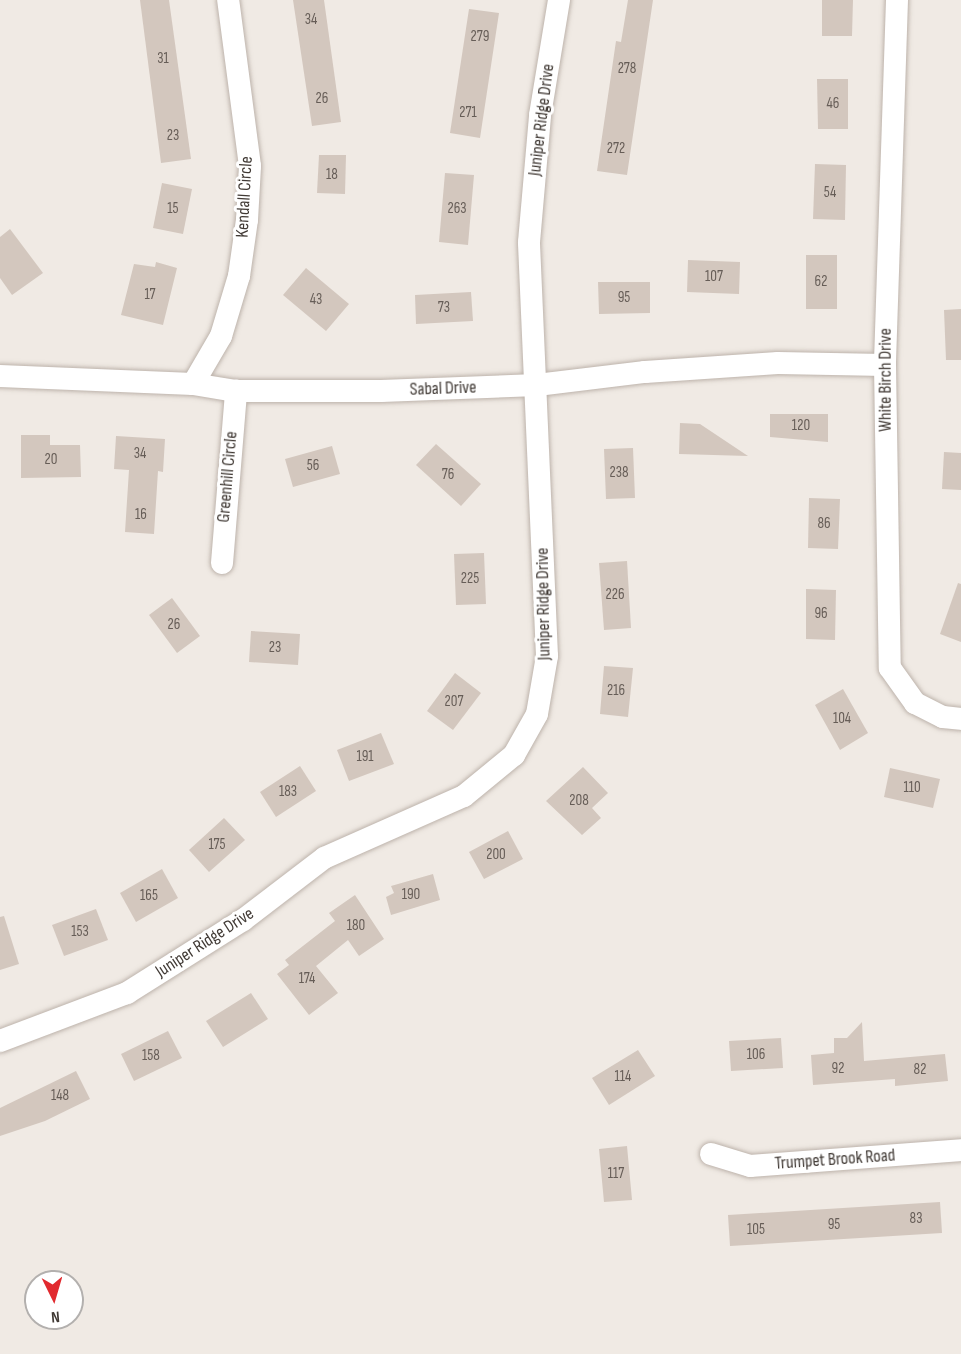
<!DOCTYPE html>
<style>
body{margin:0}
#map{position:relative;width:961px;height:1354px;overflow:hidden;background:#f0eae4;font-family:"Sofia Sans Condensed",sans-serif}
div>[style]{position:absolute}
.building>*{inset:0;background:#d3c7be}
.roads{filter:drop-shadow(0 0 2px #bdb3ab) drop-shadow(0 0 2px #bdb3ab)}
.minor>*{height:22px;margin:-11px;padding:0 11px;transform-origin:11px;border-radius:11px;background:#fff}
span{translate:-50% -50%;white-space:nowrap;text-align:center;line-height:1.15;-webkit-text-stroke:6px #fff;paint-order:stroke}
.number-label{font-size:15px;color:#665d57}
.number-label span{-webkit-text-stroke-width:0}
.street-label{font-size:18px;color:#413a35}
.north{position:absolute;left:24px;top:1270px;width:60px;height:60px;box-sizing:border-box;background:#fff;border:2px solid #b3b0ae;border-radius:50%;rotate:175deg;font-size:16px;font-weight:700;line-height:24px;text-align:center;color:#413a35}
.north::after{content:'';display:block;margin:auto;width:21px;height:27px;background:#e12a2f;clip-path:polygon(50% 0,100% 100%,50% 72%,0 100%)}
</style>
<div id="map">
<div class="building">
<i style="clip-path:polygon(140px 0,169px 0,191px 159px,161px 163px)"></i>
<i style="clip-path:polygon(293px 0,324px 0,341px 122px,312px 126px)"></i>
<i style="clip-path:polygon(628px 0,653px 0,627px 175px,597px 171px,616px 41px,621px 42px)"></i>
<i style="clip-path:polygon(822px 0,853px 0,852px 36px,822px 36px)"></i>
<i style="clip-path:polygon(469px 9px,499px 13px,480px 138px,450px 133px)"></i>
<i style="clip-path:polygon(817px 79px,848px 79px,848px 129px,818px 129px)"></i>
<i style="clip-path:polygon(319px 155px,346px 155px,345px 194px,317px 193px)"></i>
<i style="clip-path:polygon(815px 164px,846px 165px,845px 220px,813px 219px)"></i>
<i style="clip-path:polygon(445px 173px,474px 175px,468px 245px,439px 242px)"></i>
<i style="clip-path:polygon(162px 183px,192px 189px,183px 234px,153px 228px)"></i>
<i style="clip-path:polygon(10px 229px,43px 273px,12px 295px,0 278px,0 237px)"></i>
<i style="clip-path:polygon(806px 255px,837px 255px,837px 309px,806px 309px)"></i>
<i style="clip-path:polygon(688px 260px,740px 262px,739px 294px,687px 292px)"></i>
<i style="clip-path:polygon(156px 262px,177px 268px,163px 325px,121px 315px,134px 264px,155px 267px)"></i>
<i style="clip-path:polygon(306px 268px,349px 304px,326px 331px,283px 295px)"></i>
<i style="clip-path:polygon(598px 282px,650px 282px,650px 313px,599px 314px)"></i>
<i style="clip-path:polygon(471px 292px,473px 321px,416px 324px,415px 295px)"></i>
<i style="clip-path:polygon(961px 309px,961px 360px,946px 360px,944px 310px)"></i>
<i style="clip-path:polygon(770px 414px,828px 414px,828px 442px,770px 437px)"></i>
<i style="clip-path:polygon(680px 423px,700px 424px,748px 456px,679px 454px)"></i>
<i style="clip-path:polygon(21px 435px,50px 435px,50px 445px,80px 445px,81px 477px,21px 478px)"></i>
<i style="clip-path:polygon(116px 436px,165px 439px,163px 472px,158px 471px,154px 534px,125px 532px,129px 470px,114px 469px)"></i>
<i style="clip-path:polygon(436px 444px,481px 484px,461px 506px,416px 465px)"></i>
<i style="clip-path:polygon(332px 446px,340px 474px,293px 487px,285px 459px)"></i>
<i style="clip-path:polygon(633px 448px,635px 498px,606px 499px,604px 449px)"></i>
<i style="clip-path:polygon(944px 452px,961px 453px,961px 490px,942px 489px)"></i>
<i style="clip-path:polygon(809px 498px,840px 499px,838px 549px,808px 548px)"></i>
<i style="clip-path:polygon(484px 553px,486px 604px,456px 605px,454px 554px)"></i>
<i style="clip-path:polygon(627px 561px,631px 628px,604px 630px,599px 563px)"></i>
<i style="clip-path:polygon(958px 583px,961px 584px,961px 642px,940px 634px)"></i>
<i style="clip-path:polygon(806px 589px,836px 590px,835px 640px,806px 639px)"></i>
<i style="clip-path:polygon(172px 598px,200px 636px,177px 653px,149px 615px)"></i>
<i style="clip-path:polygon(251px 631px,300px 634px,298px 665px,249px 662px)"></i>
<i style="clip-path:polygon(604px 666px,633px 668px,628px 717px,600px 714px)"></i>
<i style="clip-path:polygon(455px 673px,481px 693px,453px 730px,427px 711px)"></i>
<i style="clip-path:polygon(843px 689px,868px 733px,840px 750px,815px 705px)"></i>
<i style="clip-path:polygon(381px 733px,394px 764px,349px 781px,337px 750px)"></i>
<i style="clip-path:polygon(300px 766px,316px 791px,276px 817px,260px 792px)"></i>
<i style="clip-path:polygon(583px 767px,608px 793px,592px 808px,601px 818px,582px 835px,546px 801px)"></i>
<i style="clip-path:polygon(890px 768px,940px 779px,933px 808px,884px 797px)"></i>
<i style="clip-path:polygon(224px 818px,245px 840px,209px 872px,189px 850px)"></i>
<i style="clip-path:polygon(508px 831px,523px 859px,484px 879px,469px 852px)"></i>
<i style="clip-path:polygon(162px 869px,178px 898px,136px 922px,120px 893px)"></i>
<i style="clip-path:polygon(433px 874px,440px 900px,391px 915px,386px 897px,394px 893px,391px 886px)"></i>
<i style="clip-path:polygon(355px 895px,384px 939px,359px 956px,348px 940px,316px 966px,338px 993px,309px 1015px,277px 974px,289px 965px,285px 960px,335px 921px,329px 913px)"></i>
<i style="clip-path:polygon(96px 909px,108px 940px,64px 956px,52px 925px)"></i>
<i style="clip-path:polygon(4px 916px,19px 964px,0 970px,0 917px)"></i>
<i style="clip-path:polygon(251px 993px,268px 1019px,223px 1047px,206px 1021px)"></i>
<i style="clip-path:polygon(862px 1022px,864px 1061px,945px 1054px,948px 1081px,895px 1086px,895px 1079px,813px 1085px,811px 1055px,834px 1053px,834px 1038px,847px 1038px)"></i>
<i style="clip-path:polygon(168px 1031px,182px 1058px,134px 1081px,121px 1054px)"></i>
<i style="clip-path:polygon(781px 1038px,783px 1068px,731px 1071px,729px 1041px)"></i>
<i style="clip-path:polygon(638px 1050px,655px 1076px,609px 1105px,592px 1078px)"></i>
<i style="clip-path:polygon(76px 1071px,90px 1099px,45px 1121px,0 1136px,0 1108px)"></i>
<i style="clip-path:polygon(627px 1146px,632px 1200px,604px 1202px,599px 1149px)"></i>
<i style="clip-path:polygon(940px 1202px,942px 1233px,730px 1246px,728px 1215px)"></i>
</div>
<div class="roads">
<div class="minor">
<i style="left:897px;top:0;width:365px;rotate:91.9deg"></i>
<i style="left:885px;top:365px;width:303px;rotate:89.1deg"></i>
<i style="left:890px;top:668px;width:43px;rotate:54.5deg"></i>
<i style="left:915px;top:703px;width:31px;rotate:27deg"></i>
<i style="left:943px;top:717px;width:18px;rotate:6deg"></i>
<i style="left:0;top:376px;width:193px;rotate:2.4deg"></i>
<i style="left:193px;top:384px;width:44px;rotate:9.2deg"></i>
<i style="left:236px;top:391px;width:145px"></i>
<i style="left:381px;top:391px;width:156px;rotate:-2.2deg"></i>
<i style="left:537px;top:385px;width:109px;rotate:-6.9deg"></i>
<i style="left:645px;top:372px;width:133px;rotate:-3.9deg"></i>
<i style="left:778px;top:363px;width:107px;rotate:1.1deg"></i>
<i style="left:193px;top:384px;width:56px;rotate:-59.7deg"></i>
<i style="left:221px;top:336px;width:63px;rotate:-73.3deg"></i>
<i style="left:239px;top:276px;width:57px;rotate:-81.9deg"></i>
<i style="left:247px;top:220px;width:54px;rotate:-86.8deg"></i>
<i style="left:250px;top:166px;width:167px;rotate:-97.5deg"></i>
<i style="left:222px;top:563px;width:173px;rotate:-85.3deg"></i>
<i style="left:0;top:1041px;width:136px;rotate:-20.7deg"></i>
<i style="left:127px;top:993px;width:137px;rotate:-32.2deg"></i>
<i style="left:243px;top:920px;width:102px;rotate:-37.4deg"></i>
<i style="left:324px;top:858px;width:153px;rotate:-23.9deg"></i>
<i style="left:464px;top:796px;width:65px;rotate:-39.4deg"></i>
<i style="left:514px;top:755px;width:47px;rotate:-60.7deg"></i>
<i style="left:537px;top:714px;width:59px;rotate:-80.2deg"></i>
<i style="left:547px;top:656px;width:414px;rotate:-92.5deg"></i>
<i style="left:529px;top:242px;width:127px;rotate:-85deg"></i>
<i style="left:540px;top:115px;width:117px;rotate:-80.6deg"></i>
<i style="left:711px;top:1154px;width:41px;rotate:17.1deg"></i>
<i style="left:750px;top:1166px;width:212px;rotate:-4.3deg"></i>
</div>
</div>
<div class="number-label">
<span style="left:311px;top:20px">34</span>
<span style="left:480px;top:37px">279</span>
<span style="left:163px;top:59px">31</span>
<span style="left:627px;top:69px">278</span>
<span style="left:322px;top:99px">26</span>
<span style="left:833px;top:104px">46</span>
<span style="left:468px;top:113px">271</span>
<span style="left:173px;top:136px">23</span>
<span style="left:616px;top:149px">272</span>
<span style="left:332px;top:175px">18</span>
<span style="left:830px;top:193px">54</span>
<span style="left:173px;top:209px">15</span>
<span style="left:457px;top:209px">263</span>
<span style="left:714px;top:277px">107</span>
<span style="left:821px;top:282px">62</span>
<span style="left:150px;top:295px">17</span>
<span style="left:624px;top:298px">95</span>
<span style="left:316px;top:300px">43</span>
<span style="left:444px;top:308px">73</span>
<span style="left:801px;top:426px">120</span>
<span style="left:140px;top:454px">34</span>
<span style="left:51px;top:460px">20</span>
<span style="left:313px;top:466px">56</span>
<span style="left:619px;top:473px">238</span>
<span style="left:448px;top:475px">76</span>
<span style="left:141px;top:515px">16</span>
<span style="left:824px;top:524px">86</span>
<span style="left:470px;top:579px">225</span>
<span style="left:615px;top:595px">226</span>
<span style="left:821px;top:614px">96</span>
<span style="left:174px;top:625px">26</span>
<span style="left:275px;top:648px">23</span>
<span style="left:616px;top:691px">216</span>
<span style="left:454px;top:702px">207</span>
<span style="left:842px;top:719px">104</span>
<span style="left:365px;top:757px">191</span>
<span style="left:912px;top:788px">110</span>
<span style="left:288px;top:792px">183</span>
<span style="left:579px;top:801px">208</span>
<span style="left:217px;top:845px">175</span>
<span style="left:496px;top:855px">200</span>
<span style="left:411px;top:895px">190</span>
<span style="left:149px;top:896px">165</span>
<span style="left:356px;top:926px">180</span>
<span style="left:80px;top:932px">153</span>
<span style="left:307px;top:979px">174</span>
<span style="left:756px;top:1055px">106</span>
<span style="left:151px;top:1056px">158</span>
<span style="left:838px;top:1069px">92</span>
<span style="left:920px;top:1070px">82</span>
<span style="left:623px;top:1077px">114</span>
<span style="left:60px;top:1096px">148</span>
<span style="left:616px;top:1174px">117</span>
<span style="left:916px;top:1219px">83</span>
<span style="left:834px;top:1225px">95</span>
<span style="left:756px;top:1230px">105</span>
</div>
<div class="street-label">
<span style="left:542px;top:120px;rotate:-83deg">Juniper Ridge Drive</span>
<span style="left:245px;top:197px;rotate:-87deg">Kendall Circle</span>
<span style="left:886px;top:380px;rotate:-90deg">White Birch Drive</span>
<span style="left:443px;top:389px;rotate:-2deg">Sabal Drive</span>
<span style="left:228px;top:477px;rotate:-85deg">Greenhill Circle</span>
<span style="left:544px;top:604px;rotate:-91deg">Juniper Ridge Drive</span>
<span style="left:205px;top:943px;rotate:-33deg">Juniper Ridge Drive</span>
<span style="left:835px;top:1160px;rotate:-4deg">Trumpet Brook Road</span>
</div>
<div class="north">N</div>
</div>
